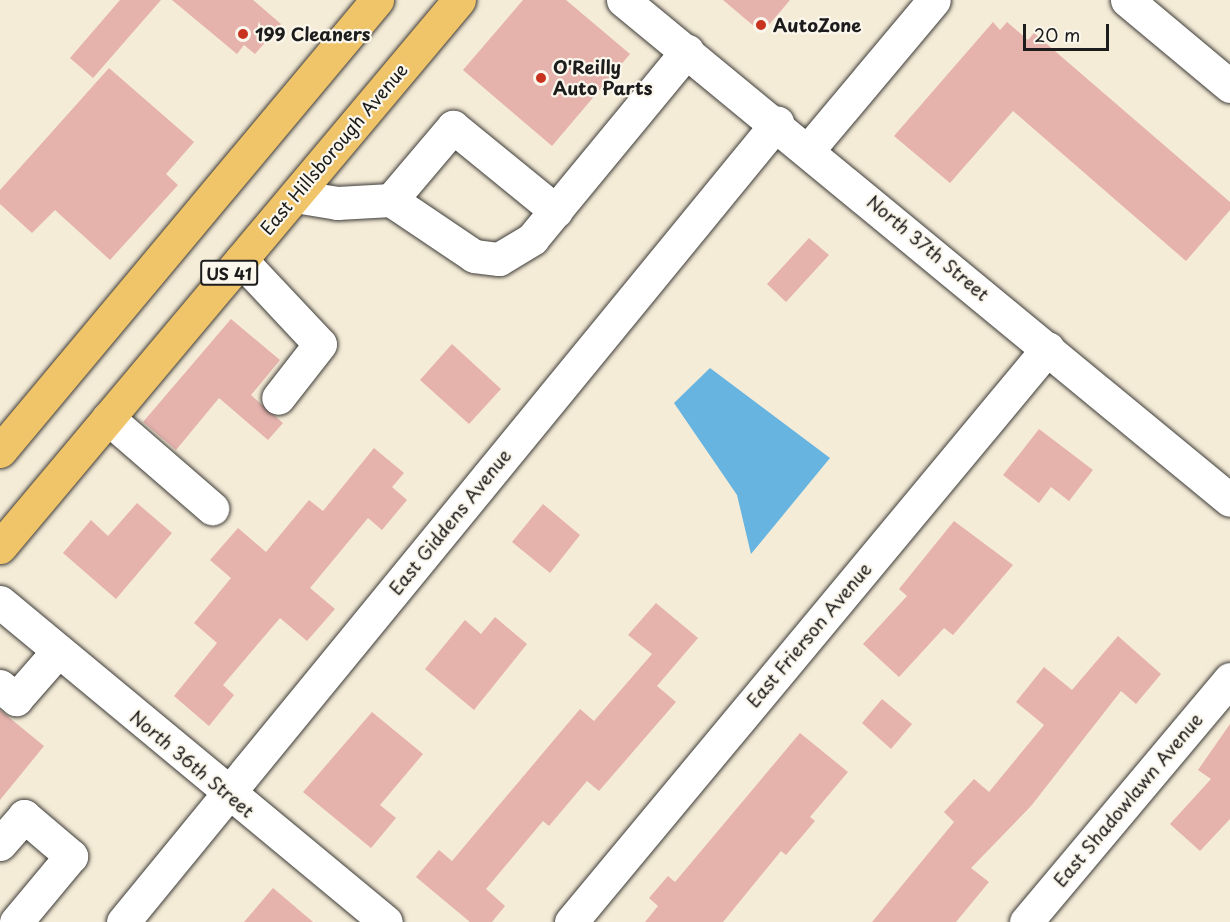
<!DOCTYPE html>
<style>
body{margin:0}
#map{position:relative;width:1230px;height:922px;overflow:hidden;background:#f5ecd7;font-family:"Playpen Sans",sans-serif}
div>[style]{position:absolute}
.water>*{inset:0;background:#67b4e0}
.building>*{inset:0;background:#e5b2ac}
.roads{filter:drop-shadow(0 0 2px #3d3b38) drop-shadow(0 0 2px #3d3b38)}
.minor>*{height:33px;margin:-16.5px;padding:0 16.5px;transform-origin:16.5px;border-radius:16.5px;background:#fff}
.major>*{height:33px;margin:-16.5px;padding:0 16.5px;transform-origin:16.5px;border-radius:16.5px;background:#f0c469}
.dots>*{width:16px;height:16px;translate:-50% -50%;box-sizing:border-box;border:3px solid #fbf7ec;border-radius:50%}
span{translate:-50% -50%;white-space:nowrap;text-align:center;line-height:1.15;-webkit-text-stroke:4.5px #fbf7ec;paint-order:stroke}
.shield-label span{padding:2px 4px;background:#fbf7ec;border:2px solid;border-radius:4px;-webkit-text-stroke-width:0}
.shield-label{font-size:16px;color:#1c1c1c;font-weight:700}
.poi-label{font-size:18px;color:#1c1c1c;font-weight:700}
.left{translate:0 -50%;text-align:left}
.street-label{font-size:18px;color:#1c1c1c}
.scale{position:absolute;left:1023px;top:24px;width:86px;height:27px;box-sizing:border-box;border:3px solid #1c1c1c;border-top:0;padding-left:8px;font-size:18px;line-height:21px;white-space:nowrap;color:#1c1c1c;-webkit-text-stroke:4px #fbf7ec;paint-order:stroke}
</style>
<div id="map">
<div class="water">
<i style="clip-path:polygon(710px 368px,830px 458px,751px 554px,737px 495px,674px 403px)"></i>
</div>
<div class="building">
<i style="clip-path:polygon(120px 0,161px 0,93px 78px,70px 58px)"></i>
<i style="clip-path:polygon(172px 0,253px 0,281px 24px,255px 54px,244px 45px,237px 54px)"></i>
<i style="clip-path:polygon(523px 0,566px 0,630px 54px,552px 146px,463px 70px)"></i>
<i style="clip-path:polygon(723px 0,790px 0,762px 33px)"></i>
<i style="clip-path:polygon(993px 22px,1000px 30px,1007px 22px,1028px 40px,1034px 33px,1230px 202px,1230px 210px,1186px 261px,1013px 111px,950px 183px,894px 136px)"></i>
<i style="clip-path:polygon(109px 68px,194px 142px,166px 174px,178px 185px,110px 260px,55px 210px,32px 233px,0 204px,0 190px)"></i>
<i style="clip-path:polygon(809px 238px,829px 255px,786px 302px,767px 284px)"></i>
<i style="clip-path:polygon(231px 319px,280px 360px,251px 395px,283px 423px,268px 440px,219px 398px,176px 450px,143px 422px)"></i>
<i style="clip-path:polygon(452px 344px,501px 389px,469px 424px,420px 380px)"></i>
<i style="clip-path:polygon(1039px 429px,1093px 470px,1069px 501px,1051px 487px,1039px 503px,1003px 475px)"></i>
<i style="clip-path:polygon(374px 448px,404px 473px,392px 487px,407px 500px,382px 530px,368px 518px,310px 588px,335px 609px,307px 641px,280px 618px,223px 685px,234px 695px,209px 726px,174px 696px,217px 643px,194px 623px,231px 578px,210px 560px,238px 528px,266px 552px,309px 500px,323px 511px)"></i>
<i style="clip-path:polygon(137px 503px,172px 533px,116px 599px,63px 553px,91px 520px,108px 536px)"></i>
<i style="clip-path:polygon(543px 504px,580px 535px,550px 573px,512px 542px)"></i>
<i style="clip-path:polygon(954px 521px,1013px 565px,953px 635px,944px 628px,899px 677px,863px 644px,907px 596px,899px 589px)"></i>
<i style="clip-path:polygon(656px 603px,698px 638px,657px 686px,676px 702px,599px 791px,587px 781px,549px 826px,543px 821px,486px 889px,505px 906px,492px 922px,470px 922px,416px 877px,439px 850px,452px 861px,580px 709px,594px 721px,652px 654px,628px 635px)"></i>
<i style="clip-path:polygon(495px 617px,527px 644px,474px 710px,425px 669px,465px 620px,481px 634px)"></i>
<i style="clip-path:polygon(1118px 636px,1161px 674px,1136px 704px,1121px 691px,1031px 806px,971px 868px,989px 882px,956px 922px,872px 922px,954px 822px,944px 812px,974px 779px,989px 792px,1044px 725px,1016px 702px,1044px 667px,1072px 690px)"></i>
<i style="clip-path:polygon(882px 699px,912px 724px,891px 749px,862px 723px)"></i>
<i style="clip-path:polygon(0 710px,44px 746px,0 800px)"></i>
<i style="clip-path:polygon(372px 712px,423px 754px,380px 805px,396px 818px,371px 848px,303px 792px)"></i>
<i style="clip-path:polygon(1230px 724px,1230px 819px,1200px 851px,1170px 824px,1211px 779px,1198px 770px)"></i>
<i style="clip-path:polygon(800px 733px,848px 772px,810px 817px,815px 821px,786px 855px,781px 851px,723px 922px,645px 922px,658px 906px,649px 898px,668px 876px,675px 882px)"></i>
<i style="clip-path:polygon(273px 888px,313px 922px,244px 922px)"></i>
</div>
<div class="roads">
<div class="minor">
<i style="left:623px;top:0;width:786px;rotate:39.48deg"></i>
<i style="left:1127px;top:0;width:134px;rotate:39.9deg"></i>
<i style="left:809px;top:149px;width:194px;rotate:-50deg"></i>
<i style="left:295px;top:196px;width:43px;rotate:9.5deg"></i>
<i style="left:337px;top:203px;width:54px;rotate:-3.2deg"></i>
<i style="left:391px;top:200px;width:100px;rotate:34deg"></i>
<i style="left:474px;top:256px;width:25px;rotate:7deg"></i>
<i style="left:499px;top:259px;width:39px;rotate:-31deg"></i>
<i style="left:532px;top:239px;width:244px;rotate:-50.5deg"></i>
<i style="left:391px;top:200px;width:96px;rotate:-49.7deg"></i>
<i style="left:453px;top:127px;width:133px;rotate:39.2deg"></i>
<i style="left:241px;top:260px;width:115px;rotate:46.8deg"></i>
<i style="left:320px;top:344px;width:68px;rotate:127.9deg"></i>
<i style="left:108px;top:418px;width:138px;rotate:40.9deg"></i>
<i style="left:0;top:602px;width:501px;rotate:39.66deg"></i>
<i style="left:0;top:686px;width:21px;rotate:39deg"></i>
<i style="left:16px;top:699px;width:64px;rotate:-48.8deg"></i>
<i style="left:0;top:844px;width:37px;rotate:-49deg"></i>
<i style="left:24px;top:816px;width:62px;rotate:40.4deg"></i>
<i style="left:71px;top:856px;width:86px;rotate:129.8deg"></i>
<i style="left:123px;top:922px;width:1033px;rotate:-50.7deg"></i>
<i style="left:571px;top:922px;width:746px;rotate:-50.27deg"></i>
<i style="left:1026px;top:922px;width:317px;rotate:-50deg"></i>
</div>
<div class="major">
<i style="left:0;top:451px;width:588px;rotate:-50.11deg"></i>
<i style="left:0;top:547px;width:714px;rotate:-50deg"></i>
</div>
</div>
<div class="dots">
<i style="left:761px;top:25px;background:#c8321e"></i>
<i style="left:243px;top:34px;background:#c8321e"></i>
<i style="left:541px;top:78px;background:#c8321e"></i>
</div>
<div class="shield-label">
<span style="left:229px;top:273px">US 41</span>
</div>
<div class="poi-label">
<span class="left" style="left:773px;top:25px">AutoZone</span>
<span class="left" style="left:255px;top:34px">199 Cleaners</span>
<span class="left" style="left:553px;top:78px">O'Reilly<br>Auto Parts</span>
</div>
<div class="street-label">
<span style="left:334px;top:149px;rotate:-50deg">East Hillsborough Avenue</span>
<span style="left:928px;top:248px;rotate:40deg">North 37th Street</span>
<span style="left:450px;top:522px;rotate:-51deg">East Giddens Avenue</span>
<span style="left:809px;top:635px;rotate:-50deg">East Frierson Avenue</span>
<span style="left:192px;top:764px;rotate:40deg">North 36th Street</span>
<span style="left:1128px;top:800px;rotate:-50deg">East Shadowlawn Avenue</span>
</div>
<div class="scale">20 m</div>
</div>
